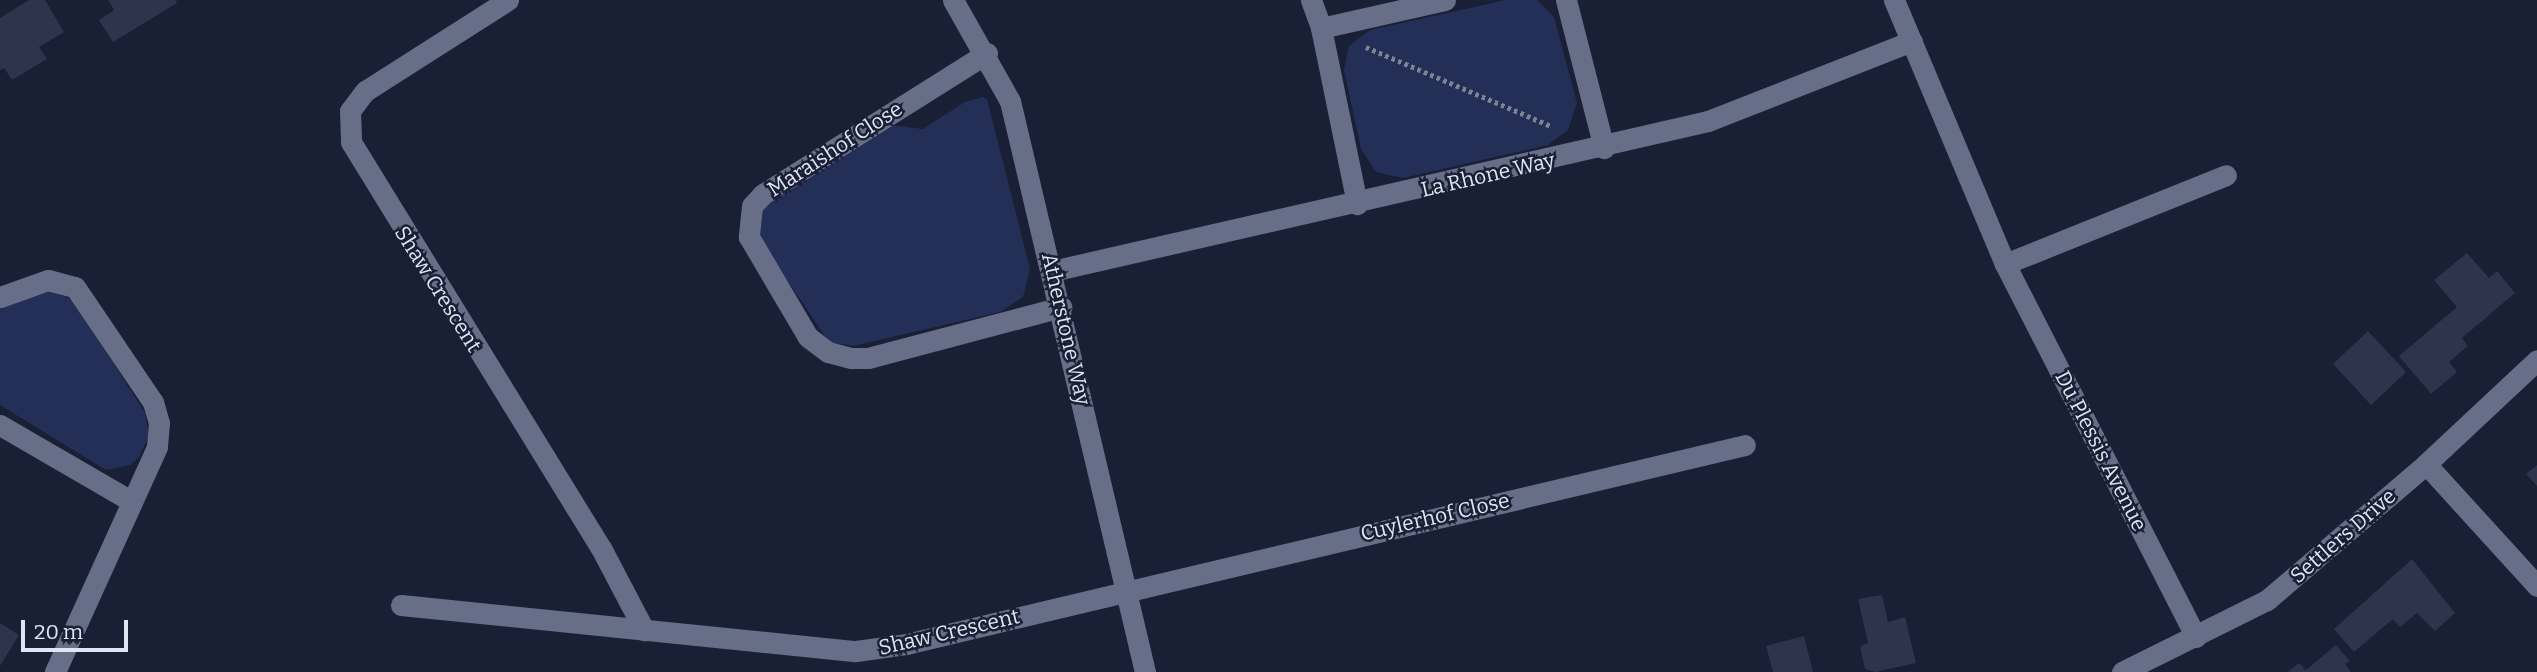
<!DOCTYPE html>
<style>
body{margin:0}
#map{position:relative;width:2537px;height:672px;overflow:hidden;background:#191f34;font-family:Bitter,serif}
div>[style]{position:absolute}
.green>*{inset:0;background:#242f57}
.building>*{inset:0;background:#2d344b}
.path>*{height:4.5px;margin-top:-2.25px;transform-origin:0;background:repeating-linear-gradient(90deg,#7d8294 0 3.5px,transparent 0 7px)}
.minor>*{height:21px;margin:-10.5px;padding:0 10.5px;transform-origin:10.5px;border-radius:10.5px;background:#676f88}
span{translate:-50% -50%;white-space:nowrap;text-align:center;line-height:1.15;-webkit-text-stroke:5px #191f34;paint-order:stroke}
.street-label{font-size:21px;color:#e0e5f3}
.scale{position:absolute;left:21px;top:620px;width:107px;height:32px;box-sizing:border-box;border:4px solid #e0e5f3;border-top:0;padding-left:9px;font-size:21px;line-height:24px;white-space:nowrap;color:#e0e5f3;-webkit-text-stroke:5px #191f34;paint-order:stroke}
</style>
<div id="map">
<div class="green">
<i style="clip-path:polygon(1506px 0,1537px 0,1554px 17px,1577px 103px,1568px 130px,1548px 145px,1403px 178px,1376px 172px,1361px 149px,1344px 70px,1349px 46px,1370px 30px)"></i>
<i style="clip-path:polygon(983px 97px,987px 99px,1030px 269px,1023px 297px,1000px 312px,853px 346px,829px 342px,759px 239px,758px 212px,766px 200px,890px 125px,923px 129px,965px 102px)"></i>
<i style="clip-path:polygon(52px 291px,74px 301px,145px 413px,149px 436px,139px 457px,130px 465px,106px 470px,0 405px,0 307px,29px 292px)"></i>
</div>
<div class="building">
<i style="clip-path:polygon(29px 0,45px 0,64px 32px,39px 47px,47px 59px,12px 80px,4px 68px,0 70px,0 18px)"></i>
<i style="clip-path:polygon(108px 0,176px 0,177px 3px,113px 42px,99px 20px,114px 10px)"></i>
<i style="clip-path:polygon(2467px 253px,2489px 278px,2497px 271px,2515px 293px,2462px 338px,2468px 346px,2449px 362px,2457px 372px,2431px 394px,2399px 356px,2457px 307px,2434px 280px)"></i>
<i style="clip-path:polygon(2368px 331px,2406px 372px,2371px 405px,2333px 364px)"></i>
<i style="clip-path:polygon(2537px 465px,2537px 486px,2526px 474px)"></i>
<i style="clip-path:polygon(2412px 559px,2455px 613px,2435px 631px,2417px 613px,2400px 627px,2393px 619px,2354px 652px,2334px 629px)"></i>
<i style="clip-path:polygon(1882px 595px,1888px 622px,1905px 617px,1916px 663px,1875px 672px,1865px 669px,1860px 646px,1868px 643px,1858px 599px)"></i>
<i style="clip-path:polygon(0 623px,19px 635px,0 666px)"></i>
<i style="clip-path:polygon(1804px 636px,1813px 672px,1773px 672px,1766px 646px)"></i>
<i style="clip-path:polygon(2336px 645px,2350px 661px,2345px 664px,2351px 672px,2288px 672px,2299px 663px,2306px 670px)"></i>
</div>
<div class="path">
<i style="left:1366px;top:47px;width:201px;rotate:23.1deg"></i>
</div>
<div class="minor">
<i style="left:508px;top:0;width:169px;rotate:147.5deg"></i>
<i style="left:365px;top:91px;width:25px;rotate:127deg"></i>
<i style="left:350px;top:111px;width:31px;rotate:88deg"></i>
<i style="left:351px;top:142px;width:477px;rotate:58.4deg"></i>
<i style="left:601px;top:548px;width:93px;rotate:62.3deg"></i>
<i style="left:953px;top:0;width:116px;rotate:60.6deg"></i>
<i style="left:1010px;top:101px;width:587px;rotate:76.7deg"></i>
<i style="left:1311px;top:0;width:30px;rotate:70deg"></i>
<i style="left:1321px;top:28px;width:180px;rotate:78.4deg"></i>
<i style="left:1566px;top:0;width:153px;rotate:75.6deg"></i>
<i style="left:1894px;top:0;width:286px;rotate:67.2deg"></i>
<i style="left:2005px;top:264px;width:419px;rotate:62.9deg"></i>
<i style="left:1321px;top:28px;width:127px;rotate:-12.7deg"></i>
<i style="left:987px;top:53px;width:265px;rotate:147.8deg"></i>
<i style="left:763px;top:194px;width:16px;rotate:133deg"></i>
<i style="left:752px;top:206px;width:31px;rotate:96deg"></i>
<i style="left:749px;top:237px;width:116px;rotate:59.5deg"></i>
<i style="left:808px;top:337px;width:25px;rotate:37deg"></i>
<i style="left:828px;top:352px;width:24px;rotate:15deg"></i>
<i style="left:851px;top:358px;width:17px"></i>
<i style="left:868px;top:358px;width:200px;rotate:-14.8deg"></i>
<i style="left:2005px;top:264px;width:238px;rotate:-21.9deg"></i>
<i style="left:1052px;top:271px;width:673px;rotate:-12.88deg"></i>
<i style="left:1708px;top:121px;width:219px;rotate:-21.4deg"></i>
<i style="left:0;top:297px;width:51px;rotate:-19.5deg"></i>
<i style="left:48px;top:280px;width:28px;rotate:15deg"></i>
<i style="left:75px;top:287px;width:139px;rotate:55.9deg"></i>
<i style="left:153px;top:402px;width:22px;rotate:74deg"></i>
<i style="left:159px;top:423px;width:24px;rotate:95deg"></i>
<i style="left:157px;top:447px;width:247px;rotate:114.4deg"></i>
<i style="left:0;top:425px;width:151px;rotate:30.1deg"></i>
<i style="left:2426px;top:464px;width:165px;rotate:47.7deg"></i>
<i style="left:401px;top:605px;width:457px;rotate:5.8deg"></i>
<i style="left:856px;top:651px;width:50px;rotate:-8deg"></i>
<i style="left:906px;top:644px;width:862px;rotate:-13.34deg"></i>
<i style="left:2122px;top:672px;width:162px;rotate:-26.4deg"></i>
<i style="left:2267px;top:600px;width:209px;rotate:-40.5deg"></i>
<i style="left:2426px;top:464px;width:152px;rotate:-43.1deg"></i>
</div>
<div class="street-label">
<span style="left:835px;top:149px;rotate:-33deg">Maraishof Close</span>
<span style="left:1488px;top:175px;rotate:-13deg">La Rhone Way</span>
<span style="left:438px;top:289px;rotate:58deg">Shaw Crescent</span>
<span style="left:1066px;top:329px;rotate:77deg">Atherstone Way</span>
<span style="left:2101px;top:451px;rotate:63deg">Du Plessis Avenue</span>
<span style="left:1435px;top:517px;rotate:-13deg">Cuylerhof Close</span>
<span style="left:2343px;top:536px;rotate:-41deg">Settlers Drive</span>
<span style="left:949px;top:632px;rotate:-13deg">Shaw Crescent</span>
</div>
<div class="scale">20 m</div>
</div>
